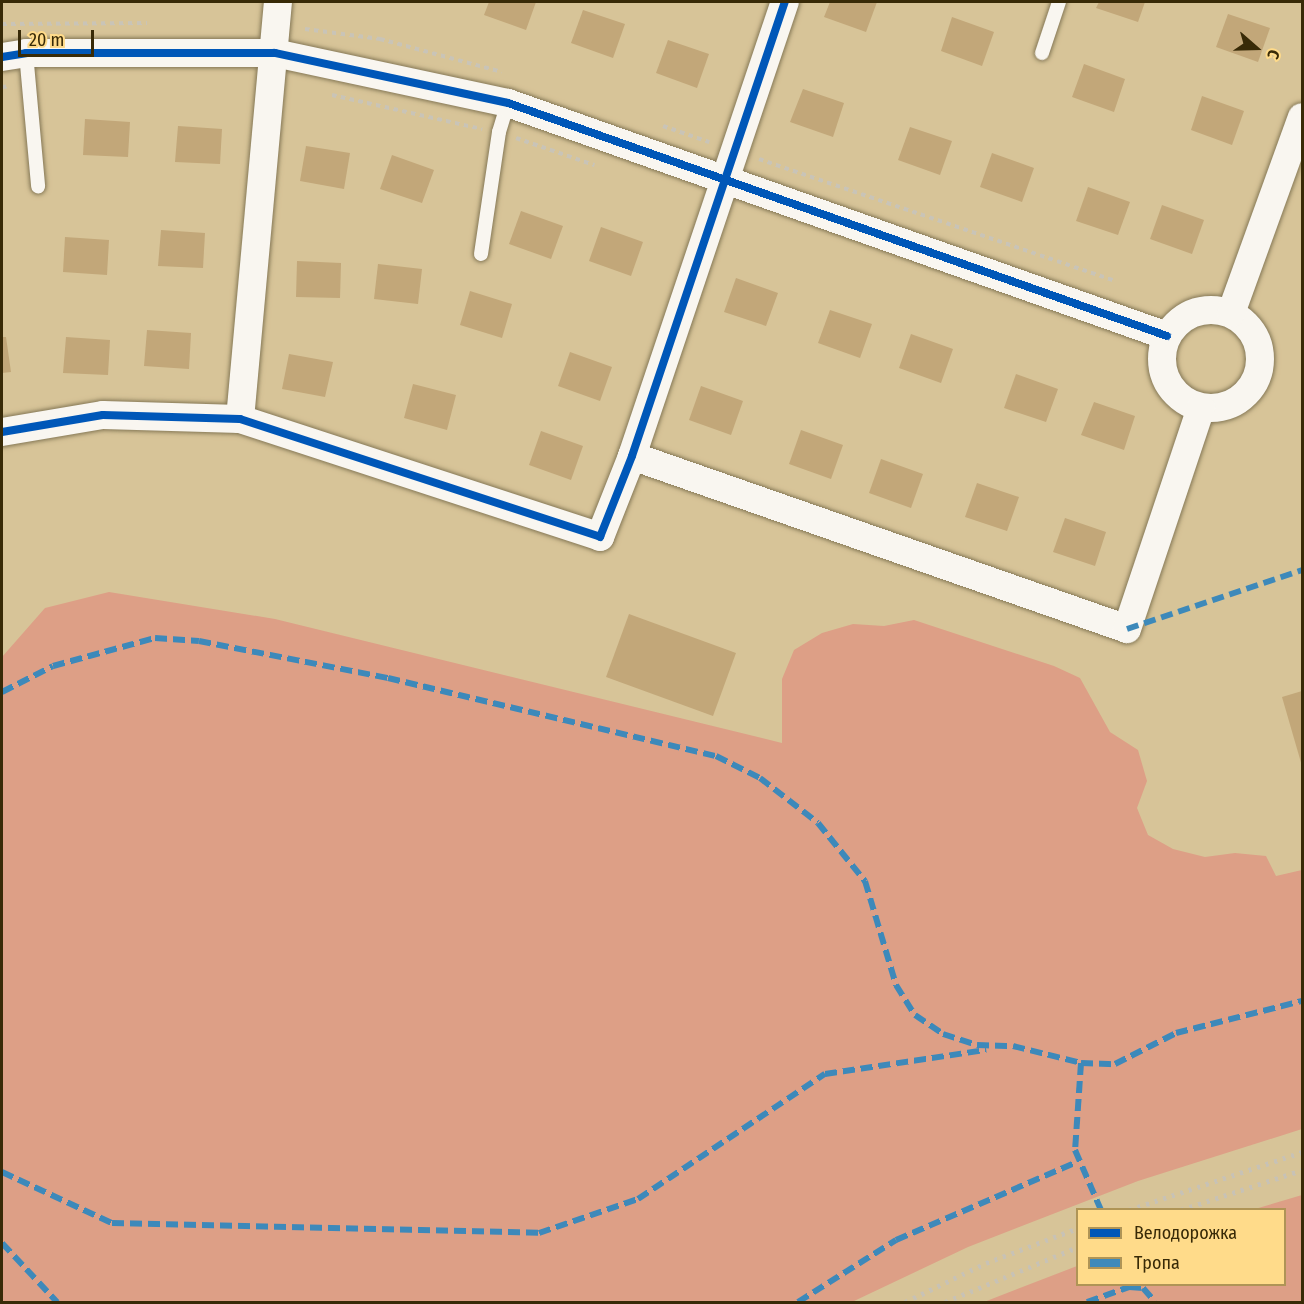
<!DOCTYPE html>
<meta charset="utf-8">
<style>
body{margin:0}
#map{position:relative;width:1304px;height:1304px;overflow:hidden;background:#d7c498;font-family:"Fira Sans Condensed",sans-serif}
div>[style]{position:absolute}
.green>*{inset:0;background:#dd9f86}
.building>*{inset:0;background:#c2a779}
.path>*{height:4px;margin-top:-2px;transform-origin:0;background:repeating-linear-gradient(90deg,#c9c4b7 0 4.5px,transparent 0 9px)}
.roads{filter:drop-shadow(0 0 2px #857856) drop-shadow(0 0 2px #857856)}
.service>*{height:14px;margin:-7px;padding:0 7px;transform-origin:7px;border-radius:7px;background:#f9f6f0}
.minor>*{height:28px;margin:-14px;padding:0 14px;transform-origin:14px;border-radius:14px;background:#f9f6f0}
.minor>.ring{margin:-14px;padding:0;box-sizing:content-box;background:none;border:28px solid #f9f6f0;border-radius:50%}
.rail>*{height:4.5px;margin-top:-2.25px;transform-origin:0;background:repeating-linear-gradient(90deg,#c8c2b5 0 3px,transparent 0 9px)}
.quiet>*{height:6px;margin-top:-3px;transform-origin:0;background:repeating-linear-gradient(90deg,#3d89ba 0 12px,transparent 0 18px)}
.cycleway>*{height:8px;margin:-4px;padding:0 4px;transform-origin:4px;border-radius:4px;background:#0057b8}
span{translate:-50% -50%;white-space:nowrap;text-align:center;line-height:1.15;-webkit-text-stroke:4.5px #ffdb8a;paint-order:stroke}
.frame{position:absolute;inset:0;border:3px solid #382a07;pointer-events:none}
.legend{position:absolute;left:1076px;top:1208px;width:210px;height:78px;box-sizing:border-box;background:#ffdb8a;border:2px solid #af9456;margin:0;padding:8px 10px;list-style:none;font-size:18px;color:#382a07}
.legend li{display:flex;align-items:center;gap:12px;height:30px}
.legend b{width:30px;border:2px solid #af9456}
.north{position:absolute;left:1226px;top:18px;width:60px;height:60px;-webkit-text-stroke:4px #ffdb8a;paint-order:stroke;rotate:110deg;font-size:16px;font-weight:700;line-height:24px;text-align:center;color:#382a07}
.north::after{content:'';display:block;margin:auto;width:21px;height:27px;background:#382a07;clip-path:polygon(50% 0,100% 100%,50% 72%,0 100%)}
.scale{position:absolute;left:18px;top:30px;width:76px;height:27px;box-sizing:border-box;border:3px solid #382a07;border-top:0;padding-left:8px;font-size:18px;line-height:21px;white-space:nowrap;color:#382a07;-webkit-text-stroke:4px #ffdb8a;paint-order:stroke}
</style>
<div id="map">
<div class="green">
<i style="clip-path:polygon(109px 592px,275px 619px,782px 743px,782px 679px,794px 650px,822px 633px,853px 624px,884px 626px,914px 620px,1054px 666px,1080px 678px,1110px 732px,1138px 750px,1147px 781px,1137px 808px,1148px 835px,1173px 849px,1205px 857px,1235px 853px,1266px 856px,1276px 876px,1302px 870px,1302px 1129px,1138px 1181px,968px 1247px,852px 1302px,2px 1302px,2px 657px,45px 608px)"></i>
<i style="clip-path:polygon(1302px 1195px,1302px 1302px,984px 1302px,1077px 1266px,1078px 1284px,1284px 1284px,1284px 1210px,1255px 1209px)"></i>
</div>
<div class="building">
<i style="clip-path:polygon(489px 2px,536px 2px,526px 30px,484px 15px)"></i>
<i style="clip-path:polygon(830px 2px,877px 2px,866px 32px,824px 17px)"></i>
<i style="clip-path:polygon(1099px 2px,1145px 2px,1138px 22px,1096px 8px)"></i>
<i style="clip-path:polygon(583px 10px,625px 24px,613px 58px,571px 43px)"></i>
<i style="clip-path:polygon(1228px 14px,1270px 28px,1258px 62px,1216px 47px)"></i>
<i style="clip-path:polygon(952px 17px,994px 32px,982px 66px,941px 51px)"></i>
<i style="clip-path:polygon(668px 40px,709px 54px,697px 88px,656px 73px)"></i>
<i style="clip-path:polygon(1084px 64px,1125px 79px,1114px 112px,1072px 97px)"></i>
<i style="clip-path:polygon(803px 89px,844px 103px,833px 137px,790px 122px)"></i>
<i style="clip-path:polygon(1202px 96px,1244px 111px,1232px 145px,1191px 130px)"></i>
<i style="clip-path:polygon(85px 119px,130px 122px,128px 157px,83px 155px)"></i>
<i style="clip-path:polygon(178px 126px,222px 129px,220px 164px,175px 162px)"></i>
<i style="clip-path:polygon(910px 127px,952px 141px,940px 175px,898px 160px)"></i>
<i style="clip-path:polygon(306px 146px,350px 153px,344px 189px,300px 181px)"></i>
<i style="clip-path:polygon(992px 153px,1034px 168px,1022px 202px,980px 187px)"></i>
<i style="clip-path:polygon(392px 155px,434px 170px,422px 203px,380px 189px)"></i>
<i style="clip-path:polygon(1088px 187px,1130px 202px,1118px 235px,1076px 221px)"></i>
<i style="clip-path:polygon(1162px 205px,1204px 220px,1192px 254px,1150px 239px)"></i>
<i style="clip-path:polygon(521px 211px,563px 226px,551px 259px,509px 244px)"></i>
<i style="clip-path:polygon(601px 227px,643px 242px,631px 276px,589px 261px)"></i>
<i style="clip-path:polygon(161px 230px,205px 233px,203px 268px,158px 266px)"></i>
<i style="clip-path:polygon(65px 237px,109px 240px,107px 275px,63px 272px)"></i>
<i style="clip-path:polygon(297px 261px,341px 263px,340px 298px,296px 297px)"></i>
<i style="clip-path:polygon(378px 264px,422px 269px,418px 304px,374px 299px)"></i>
<i style="clip-path:polygon(736px 278px,778px 293px,766px 326px,724px 312px)"></i>
<i style="clip-path:polygon(470px 291px,512px 304px,502px 338px,460px 325px)"></i>
<i style="clip-path:polygon(830px 310px,872px 324px,860px 358px,818px 343px)"></i>
<i style="clip-path:polygon(147px 330px,191px 333px,189px 369px,144px 366px)"></i>
<i style="clip-path:polygon(911px 334px,953px 349px,941px 383px,899px 368px)"></i>
<i style="clip-path:polygon(2px 337px,6px 337px,11px 372px,2px 373px)"></i>
<i style="clip-path:polygon(66px 337px,110px 340px,108px 375px,63px 373px)"></i>
<i style="clip-path:polygon(570px 352px,612px 367px,600px 401px,558px 386px)"></i>
<i style="clip-path:polygon(289px 354px,333px 362px,325px 397px,282px 389px)"></i>
<i style="clip-path:polygon(1016px 374px,1058px 389px,1046px 422px,1004px 408px)"></i>
<i style="clip-path:polygon(413px 384px,456px 395px,447px 430px,404px 418px)"></i>
<i style="clip-path:polygon(701px 386px,743px 401px,731px 435px,689px 420px)"></i>
<i style="clip-path:polygon(1094px 402px,1135px 416px,1124px 450px,1081px 435px)"></i>
<i style="clip-path:polygon(801px 430px,843px 445px,831px 479px,789px 464px)"></i>
<i style="clip-path:polygon(541px 431px,583px 446px,571px 480px,529px 465px)"></i>
<i style="clip-path:polygon(881px 459px,923px 474px,911px 508px,869px 493px)"></i>
<i style="clip-path:polygon(977px 483px,1019px 497px,1007px 531px,965px 517px)"></i>
<i style="clip-path:polygon(1065px 518px,1106px 532px,1095px 566px,1053px 552px)"></i>
<i style="clip-path:polygon(629px 614px,736px 653px,713px 716px,606px 677px)"></i>
<i style="clip-path:polygon(1302px 691px,1302px 766px,1282px 697px)"></i>
</div>
<div class="path">
<i style="left:2px;top:24px;width:145px;rotate:-0.4deg"></i>
<i style="left:305px;top:29px;width:76px;rotate:7.6deg"></i>
<i style="left:380px;top:39px;width:126px;rotate:15.1deg"></i>
<i style="left:2px;top:87px;width:9px;rotate:-6deg"></i>
<i style="left:332px;top:95px;width:154px;rotate:12.8deg"></i>
<i style="left:663px;top:126px;width:49px;rotate:19.2deg"></i>
<i style="left:516px;top:138px;width:83px;rotate:19.1deg"></i>
<i style="left:759px;top:159px;width:374px;rotate:18.9deg"></i>
</div>
<div class="roads">
<div class="service">
<i style="left:26px;top:53px;width:134px;rotate:84.8deg"></i>
<i style="left:1042px;top:53px;width:54px;rotate:-71.6deg"></i>
<i style="left:481px;top:254px;width:123px;rotate:-81.6deg"></i>
<i style="left:499px;top:132px;width:30px;rotate:-73deg"></i>
</div>
<div class="minor">
<i style="left:2px;top:57px;width:24px;rotate:-9deg"></i>
<i style="left:26px;top:53px;width:249px"></i>
<i style="left:275px;top:53px;width:238px;rotate:12.1deg"></i>
<i style="left:508px;top:103px;width:699px;rotate:19.47deg"></i>
<i class="ring" style="left:1162px;top:310px;width:70px;height:70px"></i>
<i style="left:1231px;top:313px;width:208px;rotate:-70.1deg"></i>
<i style="left:240px;top:419px;width:419px;rotate:-84.8deg"></i>
<i style="left:2px;top:432px;width:102px;rotate:-9.6deg"></i>
<i style="left:103px;top:415px;width:137px;rotate:1.7deg"></i>
<i style="left:240px;top:419px;width:379px;rotate:18.1deg"></i>
<i style="left:600px;top:537px;width:87px;rotate:-68.4deg"></i>
<i style="left:632px;top:456px;width:479px;rotate:-71.4deg"></i>
<i style="left:632px;top:456px;width:524px;rotate:19.26deg"></i>
<i style="left:1127px;top:629px;width:233px;rotate:-71.5deg"></i>
</div>
</div>
<div class="rail">
<i style="left:1129px;top:1210px;width:182px;rotate:-18.5deg"></i>
<i style="left:1181px;top:1210px;width:127px;rotate:-18.3deg"></i>
<i style="left:905px;top:1302px;width:90px;rotate:-25.7deg"></i>
<i style="left:986px;top:1263px;width:98px;rotate:-20.8deg"></i>
<i style="left:945px;top:1302px;width:144px;rotate:-22.5deg"></i>
</div>
<div class="quiet">
<i style="left:1127px;top:629px;width:185px;rotate:-18.6deg"></i>
<i style="left:2px;top:692px;width:57px;rotate:-27deg"></i>
<i style="left:53px;top:666px;width:106px;rotate:-15.4deg"></i>
<i style="left:155px;top:638px;width:44px;rotate:3.9deg"></i>
<i style="left:199px;top:641px;width:193px;rotate:11.1deg"></i>
<i style="left:388px;top:678px;width:337px;rotate:13.4deg"></i>
<i style="left:716px;top:756px;width:49px;rotate:26.6deg"></i>
<i style="left:760px;top:778px;width:73px;rotate:37.8deg"></i>
<i style="left:818px;top:823px;width:75px;rotate:51deg"></i>
<i style="left:865px;top:881px;width:109px;rotate:73.4deg"></i>
<i style="left:896px;top:985px;width:36px;rotate:58deg"></i>
<i style="left:915px;top:1015px;width:34px;rotate:34deg"></i>
<i style="left:943px;top:1034px;width:36px;rotate:18deg"></i>
<i style="left:977px;top:1045px;width:36px;rotate:2deg"></i>
<i style="left:1013px;top:1046px;width:70px;rotate:14deg"></i>
<i style="left:1081px;top:1063px;width:34px;rotate:2deg"></i>
<i style="left:1115px;top:1064px;width:68px;rotate:-26.9deg"></i>
<i style="left:1176px;top:1033px;width:130px;rotate:-14.3deg"></i>
<i style="left:1081px;top:1063px;width:87px;rotate:93.9deg"></i>
<i style="left:1075px;top:1150px;width:65px;rotate:66.6deg"></i>
<i style="left:2px;top:1172px;width:121px;rotate:24.9deg"></i>
<i style="left:112px;top:1223px;width:427px;rotate:1.3deg"></i>
<i style="left:539px;top:1233px;width:105px;rotate:-19deg"></i>
<i style="left:638px;top:1199px;width:225px;rotate:-33.8deg"></i>
<i style="left:825px;top:1074px;width:163px;rotate:-8.5deg"></i>
<i style="left:2px;top:1243px;width:81px;rotate:47deg"></i>
<i style="left:798px;top:1302px;width:116px;rotate:-32.3deg"></i>
<i style="left:896px;top:1240px;width:197px;rotate:-23.3deg"></i>
<i style="left:1087px;top:1302px;width:45px;rotate:-19.7deg"></i>
<i style="left:1129px;top:1287px;width:14px;rotate:4deg"></i>
<i style="left:1143px;top:1288px;width:18px;rotate:49deg"></i>
</div>
<div class="cycleway">
<i style="left:2px;top:57px;width:24px;rotate:-9deg"></i>
<i style="left:26px;top:53px;width:249px"></i>
<i style="left:275px;top:53px;width:238px;rotate:12.1deg"></i>
<i style="left:508px;top:103px;width:699px;rotate:19.47deg"></i>
<i style="left:2px;top:432px;width:102px;rotate:-9.6deg"></i>
<i style="left:103px;top:415px;width:137px;rotate:1.7deg"></i>
<i style="left:240px;top:419px;width:379px;rotate:18.1deg"></i>
<i style="left:600px;top:537px;width:87px;rotate:-68.4deg"></i>
<i style="left:632px;top:456px;width:479px;rotate:-71.4deg"></i>
</div>
<div class="frame"></div>
<ul class="legend">
<li><b style="height:8px;background:#0057b8"></b>Велодорожка</li>
<li><b style="height:8px;background:#3d89ba"></b>Тропа</li>
</ul>
<div class="north">С</div>
<div class="scale">20 m</div>
</div>
